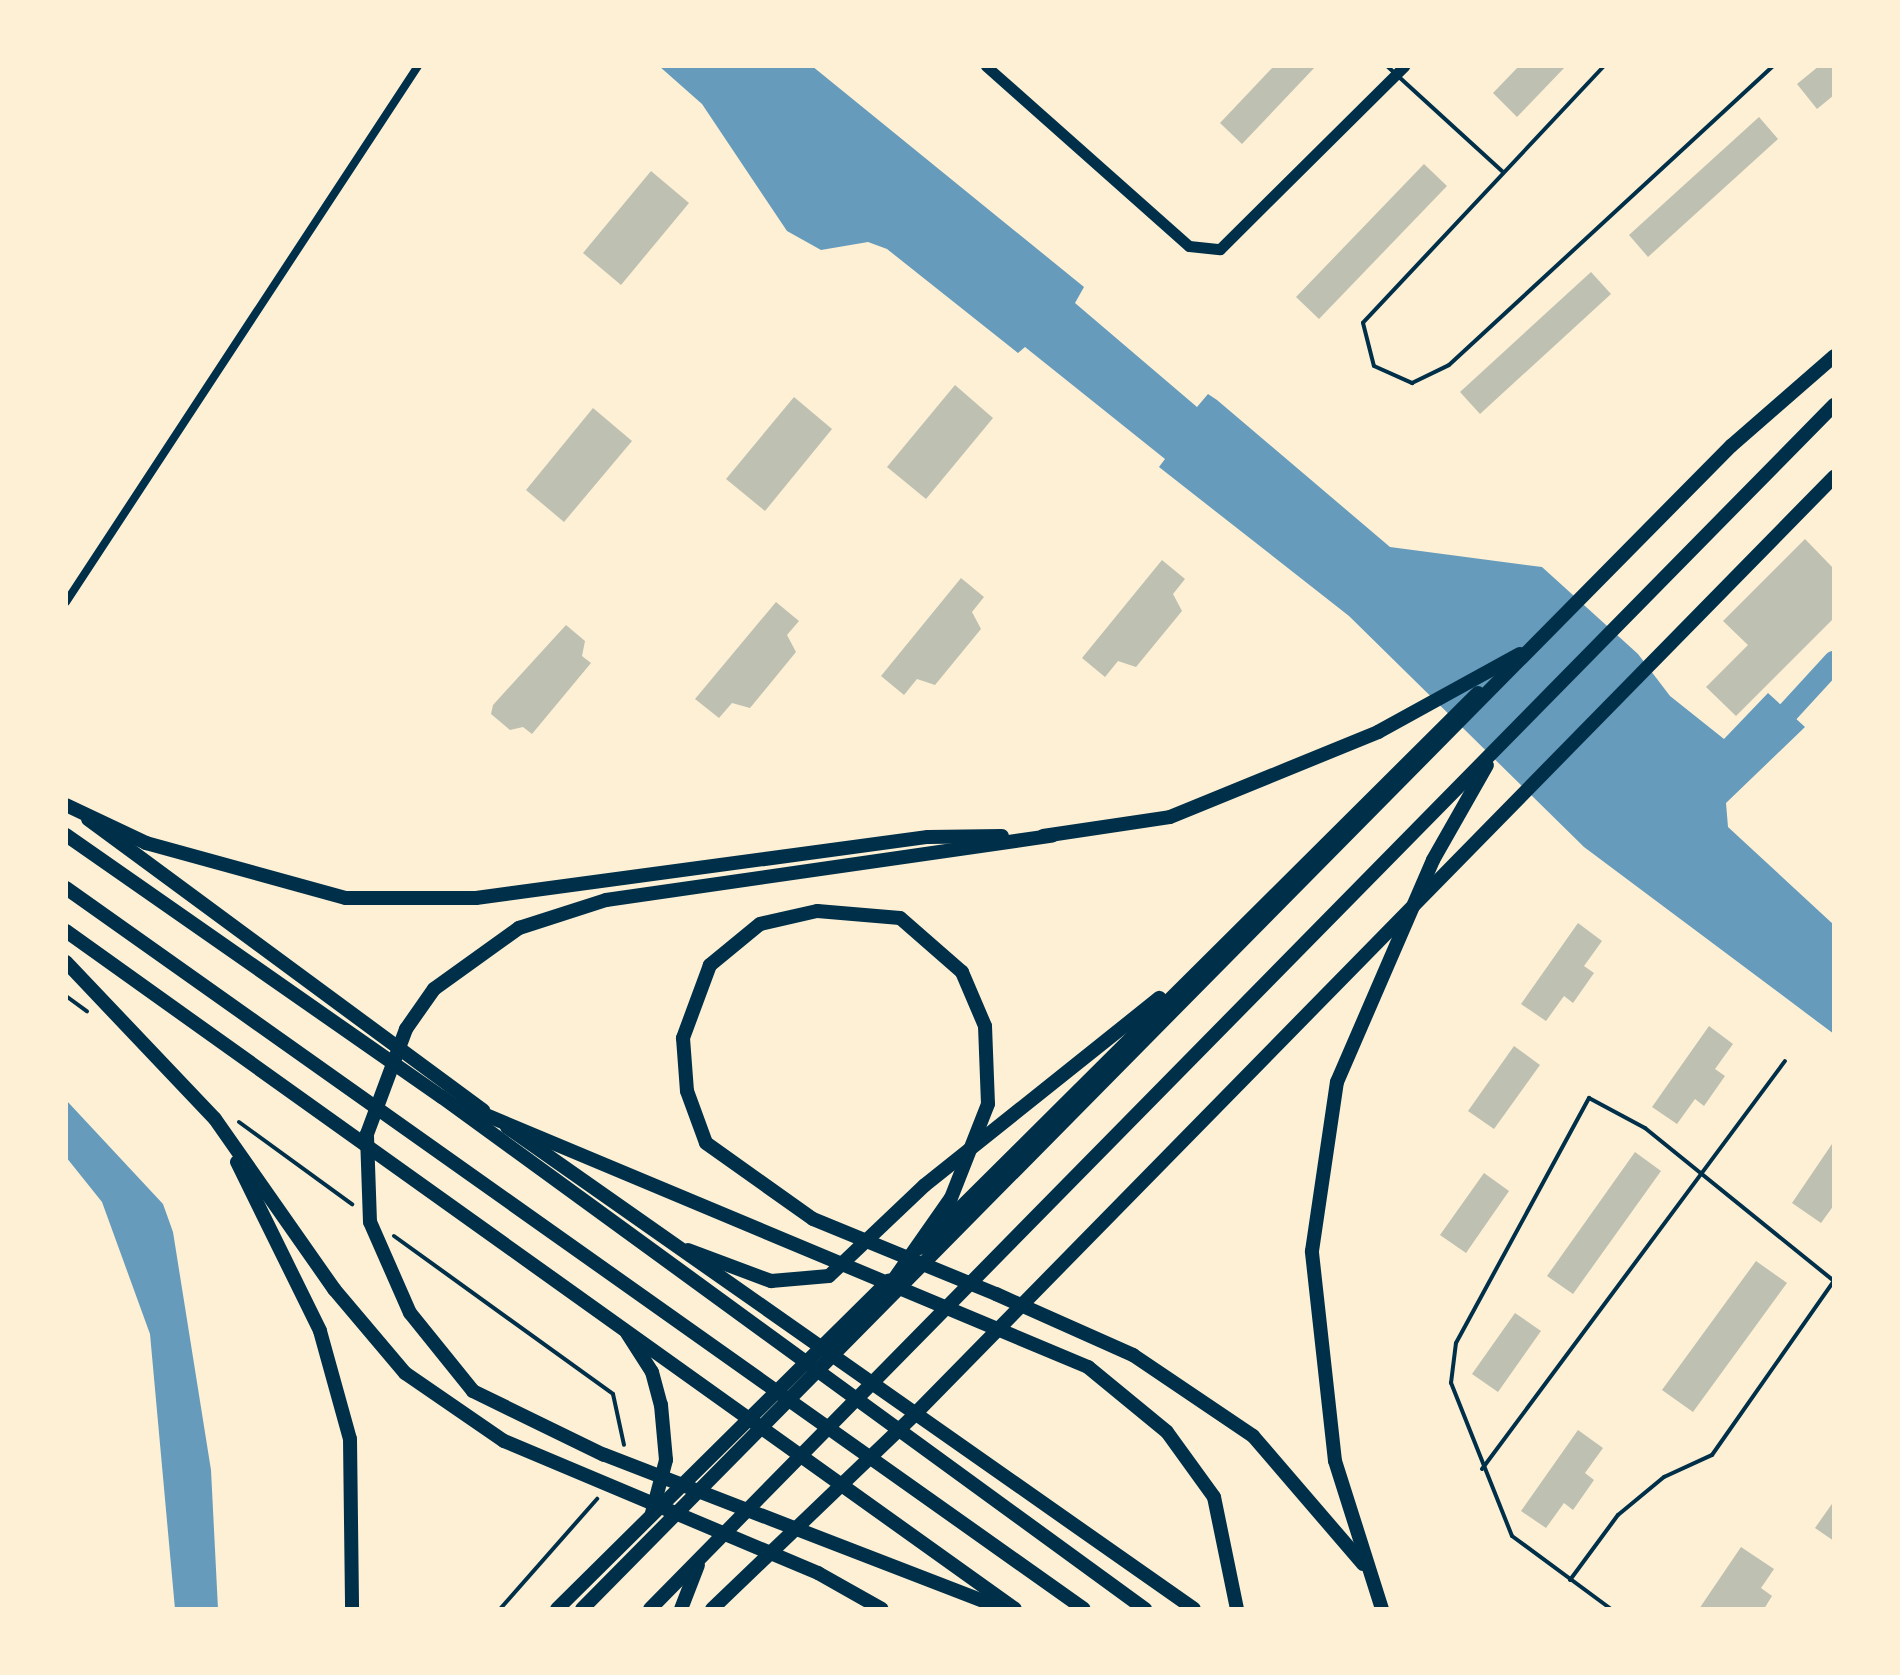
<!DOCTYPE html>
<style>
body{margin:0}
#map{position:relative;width:1900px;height:1675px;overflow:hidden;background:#fdf0d5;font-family:Georgia,serif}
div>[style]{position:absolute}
.water>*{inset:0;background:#669bbc}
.canal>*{height:22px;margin:-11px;padding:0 11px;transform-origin:11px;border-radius:11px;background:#669bbc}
.building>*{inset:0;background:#bec0b2}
.path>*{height:4px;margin:-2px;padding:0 2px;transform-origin:2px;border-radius:2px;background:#003049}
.service>*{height:4px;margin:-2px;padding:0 2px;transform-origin:2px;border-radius:2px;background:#003049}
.minor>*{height:8px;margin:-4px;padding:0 4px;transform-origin:4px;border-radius:4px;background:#003049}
.tertiary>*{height:11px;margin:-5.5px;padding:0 5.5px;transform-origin:5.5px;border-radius:5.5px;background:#003049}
.primary>*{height:14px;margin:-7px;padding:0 7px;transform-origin:7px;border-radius:7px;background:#003049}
.trunk>*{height:14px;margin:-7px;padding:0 7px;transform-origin:7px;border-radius:7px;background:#003049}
span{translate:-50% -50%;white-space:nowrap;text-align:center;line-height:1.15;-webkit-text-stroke:6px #fdf0d5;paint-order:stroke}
.frame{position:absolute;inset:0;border:68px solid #fdf0d5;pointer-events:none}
</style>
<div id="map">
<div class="water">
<i style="clip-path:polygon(659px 66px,812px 66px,1084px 287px,1075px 303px,1197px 407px,1208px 394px,1217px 400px,1390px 547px,1542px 567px,1638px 654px,1670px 696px,1724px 739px,1768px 693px,1805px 727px,1726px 803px,1728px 827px,1834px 925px,1834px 1034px,1584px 847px,1349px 616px,1159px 467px,1165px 459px,1025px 347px,1018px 353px,887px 249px,868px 242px,821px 250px,787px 231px,702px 104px)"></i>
<i style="clip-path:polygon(66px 1100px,163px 1204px,173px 1232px,211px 1470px,218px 1609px,175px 1609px,150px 1334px,102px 1202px,66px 1157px)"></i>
</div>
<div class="canal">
<i style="left:1768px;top:734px;width:98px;rotate:-47.5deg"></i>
</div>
<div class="building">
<i style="clip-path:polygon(1274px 66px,1316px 66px,1242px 144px,1220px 123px)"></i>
<i style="clip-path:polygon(1519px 66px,1566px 66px,1517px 117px,1493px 93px)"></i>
<i style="clip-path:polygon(1819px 66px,1834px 66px,1834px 95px,1817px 109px,1797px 84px)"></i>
<i style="clip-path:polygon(1759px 117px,1778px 139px,1648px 257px,1629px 235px)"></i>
<i style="clip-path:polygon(1424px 164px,1447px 186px,1319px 319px,1296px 297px)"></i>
<i style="clip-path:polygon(651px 171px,689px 203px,621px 285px,583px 253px)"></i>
<i style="clip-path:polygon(1591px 272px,1611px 294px,1480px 414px,1460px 392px)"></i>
<i style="clip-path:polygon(955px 385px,993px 418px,926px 499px,887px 467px)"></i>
<i style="clip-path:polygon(794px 397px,832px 429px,765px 511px,726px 479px)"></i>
<i style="clip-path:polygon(593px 408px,632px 441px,564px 522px,526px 490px)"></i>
<i style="clip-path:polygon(1805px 539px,1834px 569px,1834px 618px,1736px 716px,1706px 687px,1748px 645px,1723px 621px)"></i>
<i style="clip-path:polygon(1162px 560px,1185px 579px,1173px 594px,1182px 611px,1136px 667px,1118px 661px,1105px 677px,1082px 658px)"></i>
<i style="clip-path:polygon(961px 578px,984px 597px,972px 612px,981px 629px,935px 685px,917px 679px,904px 695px,881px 676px)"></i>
<i style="clip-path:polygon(776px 602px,799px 621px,787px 635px,796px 652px,750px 708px,732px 703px,719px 718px,695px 699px)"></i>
<i style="clip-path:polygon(566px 625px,585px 641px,582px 656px,591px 663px,532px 734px,523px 727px,510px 730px,491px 714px,493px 705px)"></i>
<i style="clip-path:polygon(1578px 923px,1602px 941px,1584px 966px,1594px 973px,1573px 1003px,1564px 996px,1546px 1021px,1521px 1004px)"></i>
<i style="clip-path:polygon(1709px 1026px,1733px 1044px,1715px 1069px,1725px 1076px,1704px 1106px,1695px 1099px,1677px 1124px,1652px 1107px)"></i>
<i style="clip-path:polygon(1514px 1046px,1540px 1065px,1494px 1129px,1468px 1111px)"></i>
<i style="clip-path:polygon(1834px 1141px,1834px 1205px,1821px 1223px,1792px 1203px)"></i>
<i style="clip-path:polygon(1635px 1152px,1661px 1171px,1573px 1294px,1547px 1276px)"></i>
<i style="clip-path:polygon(1484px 1173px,1509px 1191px,1466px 1253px,1440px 1235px)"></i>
<i style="clip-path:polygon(1756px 1261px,1787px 1283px,1693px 1412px,1662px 1390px)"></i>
<i style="clip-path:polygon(1515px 1313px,1541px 1331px,1498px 1392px,1472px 1374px)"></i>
<i style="clip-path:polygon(1578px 1430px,1603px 1448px,1585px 1473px,1594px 1480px,1573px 1510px,1564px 1503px,1546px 1528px,1521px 1511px)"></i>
<i style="clip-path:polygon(1834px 1501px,1834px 1541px,1815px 1528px)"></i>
<i style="clip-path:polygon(1741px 1547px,1774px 1569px,1761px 1588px,1772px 1596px,1764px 1609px,1699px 1609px)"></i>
</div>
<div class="path">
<i style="left:66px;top:996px;width:26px;rotate:36deg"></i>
<i style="left:239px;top:1122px;width:140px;rotate:36deg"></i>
<i style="left:394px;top:1236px;width:270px;rotate:35.8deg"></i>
<i style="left:613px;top:1394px;width:52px;rotate:77.8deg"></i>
<i style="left:500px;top:1609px;width:147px;rotate:-48.6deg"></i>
</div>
<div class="service">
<i style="left:1387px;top:66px;width:156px;rotate:42.4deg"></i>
<i style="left:1604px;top:66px;width:352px;rotate:133.2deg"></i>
<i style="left:1363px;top:323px;width:44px;rotate:75.7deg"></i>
<i style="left:1374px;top:366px;width:42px;rotate:24.1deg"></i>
<i style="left:1412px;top:383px;width:41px;rotate:-25.9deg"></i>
<i style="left:1449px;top:365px;width:441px;rotate:-42.7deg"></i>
<i style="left:1482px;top:1469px;width:508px;rotate:-53.4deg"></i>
<i style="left:1570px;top:1580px;width:81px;rotate:-53.6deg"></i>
<i style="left:1618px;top:1515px;width:60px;rotate:-39.6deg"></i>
<i style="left:1664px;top:1477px;width:53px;rotate:-24.6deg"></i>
<i style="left:1712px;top:1455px;width:211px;rotate:-55deg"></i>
<i style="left:1611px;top:1609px;width:123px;rotate:-143.6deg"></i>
<i style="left:1512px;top:1536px;width:165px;rotate:-111.7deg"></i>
<i style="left:1451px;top:1383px;width:40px;rotate:-82.9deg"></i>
<i style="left:1456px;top:1343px;width:279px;rotate:-61.5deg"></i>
<i style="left:1589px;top:1098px;width:64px;rotate:28.2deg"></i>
<i style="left:1645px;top:1128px;width:243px;rotate:39deg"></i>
</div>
<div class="minor">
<i style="left:66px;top:602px;width:641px;rotate:-56.71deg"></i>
</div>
<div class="tertiary">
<i style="left:986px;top:66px;width:271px;rotate:41.6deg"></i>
<i style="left:1189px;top:246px;width:31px;rotate:6deg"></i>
<i style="left:1220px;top:249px;width:260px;rotate:-44.8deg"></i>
</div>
<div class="primary">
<i style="left:88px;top:819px;width:491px;rotate:36.4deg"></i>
<i style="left:66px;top:931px;width:1166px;rotate:35.54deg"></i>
<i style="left:507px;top:1127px;width:839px;rotate:35.05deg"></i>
<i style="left:920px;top:1248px;width:787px;rotate:-44.85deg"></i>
<i style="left:688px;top:1250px;width:89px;rotate:20.5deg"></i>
<i style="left:771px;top:1281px;width:58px;rotate:-4.9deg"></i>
<i style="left:829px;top:1276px;width:132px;rotate:-43.5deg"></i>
<i style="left:925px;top:1185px;width:300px;rotate:-38.6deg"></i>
<i style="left:627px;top:1333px;width:46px;rotate:57.3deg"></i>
<i style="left:652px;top:1372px;width:34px;rotate:75deg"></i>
<i style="left:661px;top:1405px;width:55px;rotate:84.8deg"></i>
<i style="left:666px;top:1460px;width:55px;rotate:104.8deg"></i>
<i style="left:557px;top:1609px;width:467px;rotate:-44.7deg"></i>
<i style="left:712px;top:1609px;width:280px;rotate:-43.8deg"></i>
<i style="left:914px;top:1415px;width:1314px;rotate:-45.56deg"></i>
</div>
<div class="trunk">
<i style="left:66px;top:805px;width:89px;rotate:25.4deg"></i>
<i style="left:146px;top:843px;width:207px;rotate:15.4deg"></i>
<i style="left:346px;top:898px;width:130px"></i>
<i style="left:476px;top:898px;width:456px;rotate:-7.7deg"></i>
<i style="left:928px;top:837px;width:74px;rotate:-0.8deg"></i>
<i style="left:66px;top:835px;width:458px;rotate:34.9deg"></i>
<i style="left:442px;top:1097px;width:870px;rotate:36.07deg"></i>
<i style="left:1043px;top:836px;width:128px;rotate:-8.5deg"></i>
<i style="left:1170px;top:817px;width:225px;rotate:-22.2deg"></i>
<i style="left:1378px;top:732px;width:162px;rotate:-28.8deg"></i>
<i style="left:66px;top:888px;width:1247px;rotate:35.31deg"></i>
<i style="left:66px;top:962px;width:216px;rotate:46.5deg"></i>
<i style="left:215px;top:1119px;width:208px;rotate:55deg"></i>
<i style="left:334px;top:1289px;width:110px;rotate:49.8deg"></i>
<i style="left:405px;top:1373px;width:120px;rotate:34.5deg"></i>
<i style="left:504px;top:1441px;width:341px;rotate:22.8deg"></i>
<i style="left:818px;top:1573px;width:73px;rotate:29.4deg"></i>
<i style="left:462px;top:1105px;width:679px;rotate:22.71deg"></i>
<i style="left:1088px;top:1367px;width:102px;rotate:39.4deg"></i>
<i style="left:1167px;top:1432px;width:80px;rotate:54.1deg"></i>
<i style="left:1214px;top:1497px;width:114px;rotate:78.4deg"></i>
<i style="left:237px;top:1162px;width:188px;rotate:63.8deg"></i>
<i style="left:320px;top:1331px;width:112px;rotate:74.5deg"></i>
<i style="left:350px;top:1439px;width:170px;rotate:89.3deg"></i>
<i style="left:883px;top:1295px;width:118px;rotate:-55deg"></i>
<i style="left:951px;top:1198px;width:101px;rotate:-68.5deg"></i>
<i style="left:988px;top:1104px;width:78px;rotate:-92.2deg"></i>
<i style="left:985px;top:1026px;width:59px;rotate:-113.1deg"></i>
<i style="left:962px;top:972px;width:82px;rotate:-138.9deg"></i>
<i style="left:900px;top:918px;width:83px;rotate:-175.2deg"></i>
<i style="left:817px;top:911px;width:58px;rotate:167.2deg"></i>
<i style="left:760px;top:924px;width:65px;rotate:140.6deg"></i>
<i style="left:710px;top:965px;width:78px;rotate:110.3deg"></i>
<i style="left:683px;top:1038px;width:53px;rotate:85.7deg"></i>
<i style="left:687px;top:1091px;width:55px;rotate:69.9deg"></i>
<i style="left:706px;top:1143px;width:131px;rotate:35.4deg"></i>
<i style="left:813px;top:1219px;width:198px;rotate:22.3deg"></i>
<i style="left:996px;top:1294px;width:150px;rotate:24deg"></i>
<i style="left:1133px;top:1355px;width:145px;rotate:34deg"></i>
<i style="left:1253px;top:1436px;width:169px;rotate:49.3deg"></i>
<i style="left:582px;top:1609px;width:1635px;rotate:-45.35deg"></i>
<i style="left:1731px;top:446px;width:137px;rotate:-41.1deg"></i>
<i style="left:650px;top:1609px;width:1689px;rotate:-45.48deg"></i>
<i style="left:681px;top:1609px;width:47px;rotate:-68.9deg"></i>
<i style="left:1004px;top:1609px;width:429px;rotate:-158.9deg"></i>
<i style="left:604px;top:1455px;width:146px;rotate:-154deg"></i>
<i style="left:473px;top:1391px;width:100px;rotate:-128.9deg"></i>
<i style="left:410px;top:1313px;width:99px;rotate:-113.7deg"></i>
<i style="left:370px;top:1222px;width:88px;rotate:-92deg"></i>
<i style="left:367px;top:1134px;width:112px;rotate:-69.6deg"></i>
<i style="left:406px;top:1029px;width:49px;rotate:-55deg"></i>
<i style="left:434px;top:989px;width:105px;rotate:-35.7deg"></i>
<i style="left:519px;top:928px;width:91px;rotate:-17.8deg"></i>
<i style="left:606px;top:900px;width:451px;rotate:-8.2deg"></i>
<i style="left:1382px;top:1609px;width:155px;rotate:-107.6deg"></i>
<i style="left:1335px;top:1461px;width:211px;rotate:-96.3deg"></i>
<i style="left:1312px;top:1251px;width:171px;rotate:-81.6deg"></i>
<i style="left:1337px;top:1082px;width:242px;rotate:-66.6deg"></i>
<i style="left:1433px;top:860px;width:109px;rotate:-60.4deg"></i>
</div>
<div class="frame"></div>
</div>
